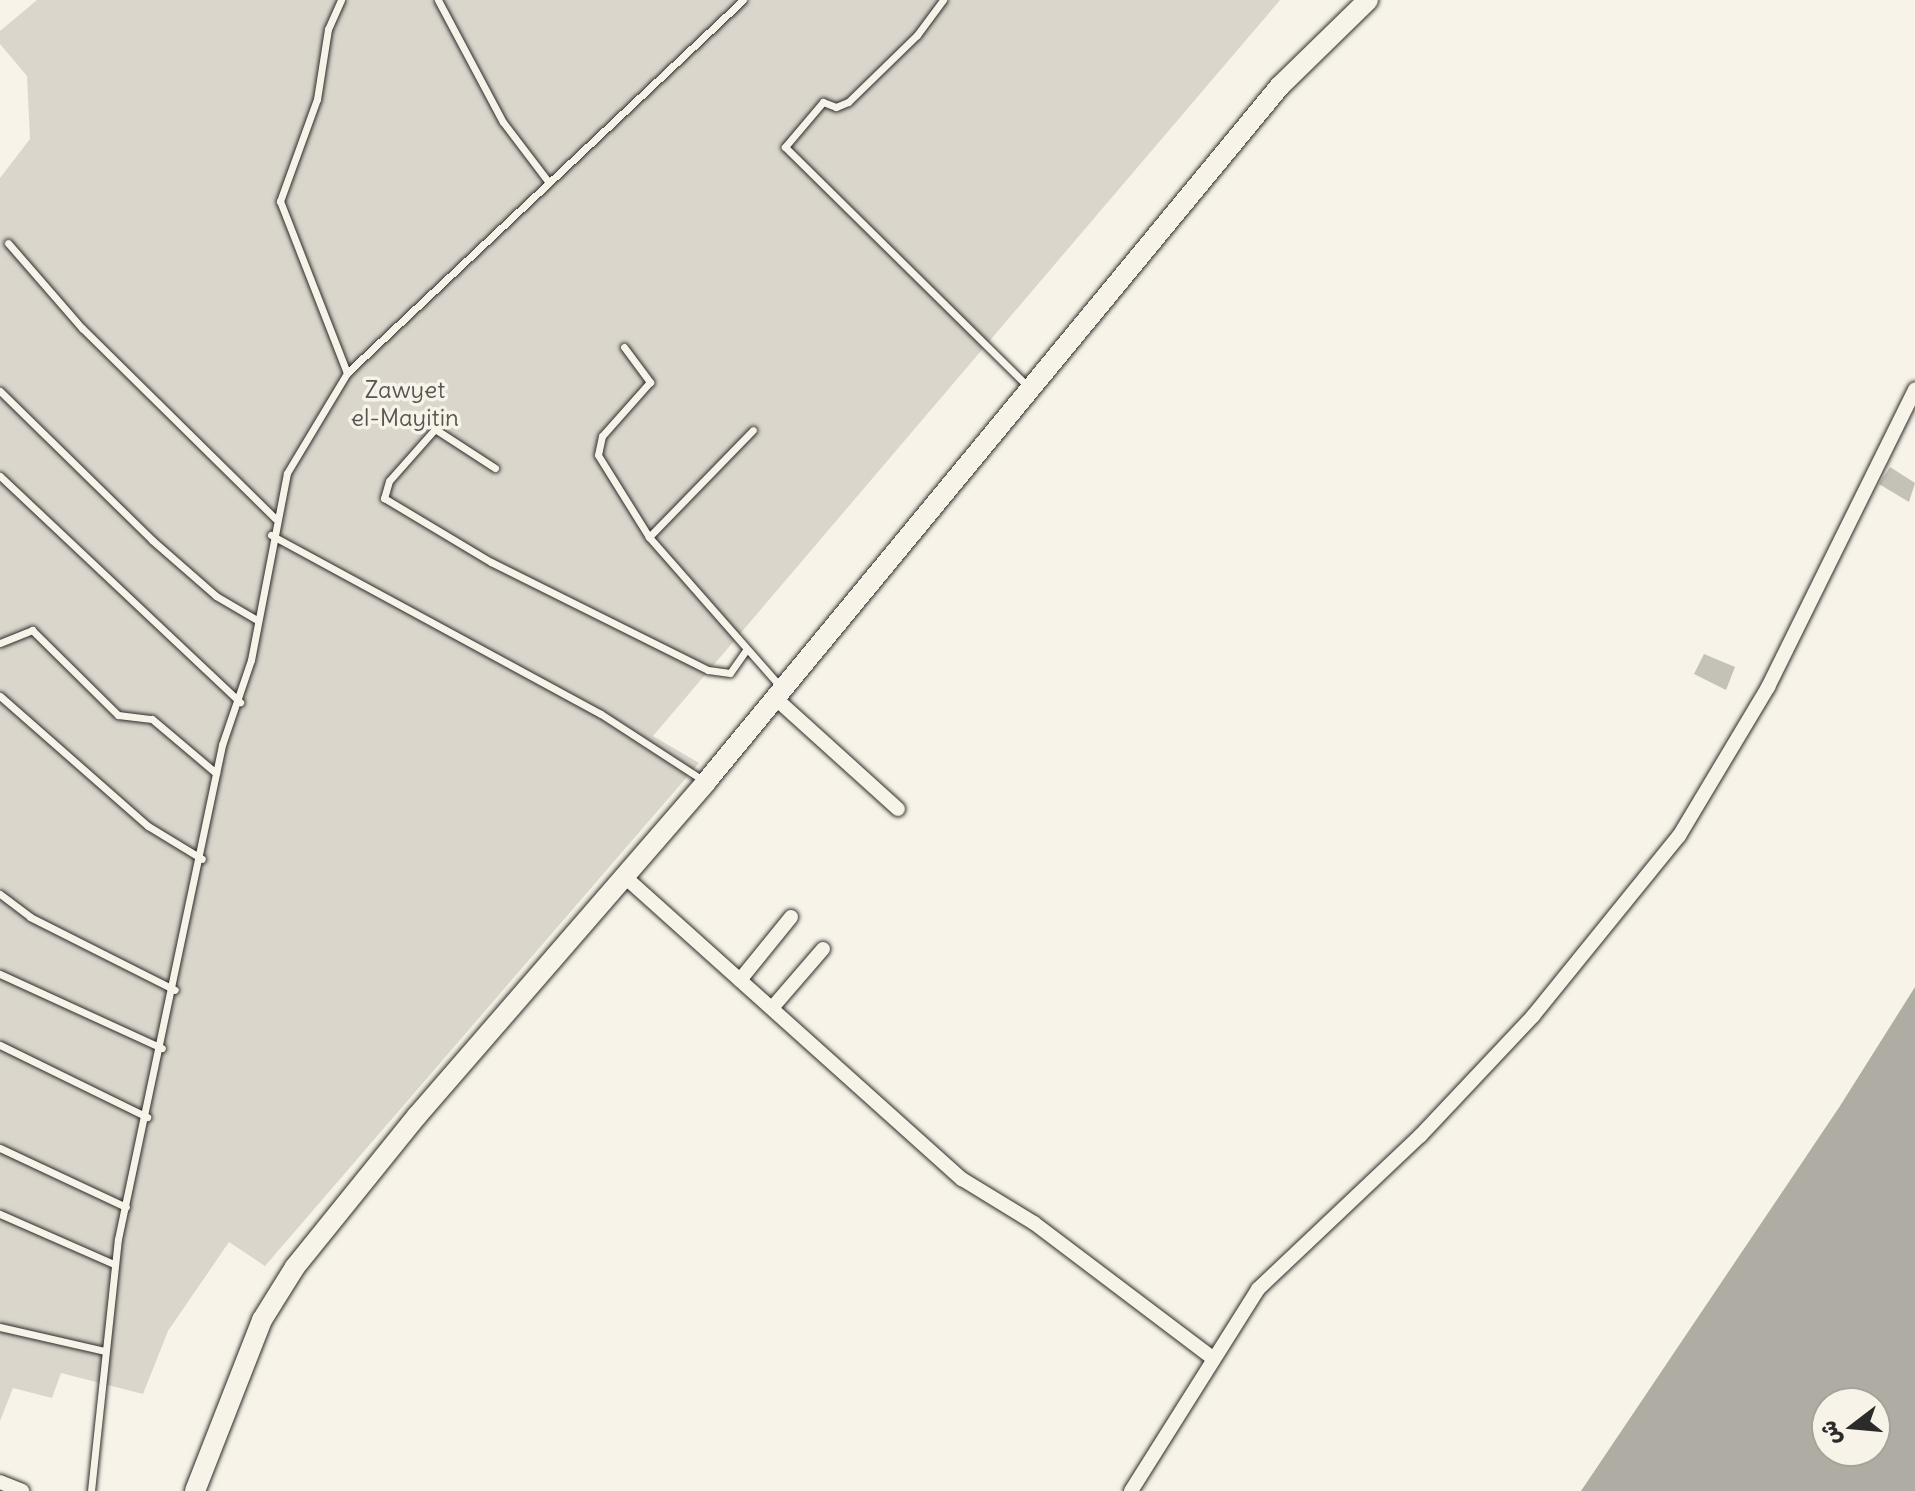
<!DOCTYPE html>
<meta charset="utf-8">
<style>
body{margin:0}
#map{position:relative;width:1915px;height:1491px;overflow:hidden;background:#f7f3e8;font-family:Delius,"Playpen Sans Arabic",sans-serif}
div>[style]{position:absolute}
.green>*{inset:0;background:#dad6cc}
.water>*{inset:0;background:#afaca4}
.building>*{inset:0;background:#c4c1b9}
.roads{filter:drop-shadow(0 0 2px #2b2b2b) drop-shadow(0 0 2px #2b2b2b)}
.service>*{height:7px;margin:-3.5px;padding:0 3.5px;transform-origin:3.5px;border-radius:3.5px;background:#f7f3e8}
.minor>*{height:14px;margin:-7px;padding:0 7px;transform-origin:7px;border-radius:7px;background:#f7f3e8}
.secondary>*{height:20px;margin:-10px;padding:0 10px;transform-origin:10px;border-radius:10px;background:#f7f3e8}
span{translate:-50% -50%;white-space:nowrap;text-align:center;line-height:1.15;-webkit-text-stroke:7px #f7f3e8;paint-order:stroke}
.park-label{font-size:24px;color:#575653}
.north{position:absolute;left:1811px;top:1387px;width:80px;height:80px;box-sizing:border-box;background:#f7f3e8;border:2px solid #a5a39c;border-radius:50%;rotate:254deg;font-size:22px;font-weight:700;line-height:32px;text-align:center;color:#2b2b2b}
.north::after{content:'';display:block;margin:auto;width:28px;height:36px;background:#2b2b2b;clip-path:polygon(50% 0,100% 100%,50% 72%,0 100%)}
</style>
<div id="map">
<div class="green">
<i style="clip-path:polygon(37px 0,1280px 0,653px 736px,699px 763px,265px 1266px,229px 1242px,168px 1331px,143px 1394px,61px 1373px,52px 1398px,13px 1388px,0 1421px,0 178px,30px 139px,27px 76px,0 44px,0 31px)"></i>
</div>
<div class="water">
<i style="clip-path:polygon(evenodd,1915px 987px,1915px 1491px,1581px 1491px,1840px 1106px,1915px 987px,1827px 1403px,1875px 1403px,1875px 1451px,1827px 1451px,1827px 1403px)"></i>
</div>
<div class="building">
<i style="clip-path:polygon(1890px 467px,1915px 483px,1909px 502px,1879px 484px)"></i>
<i style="clip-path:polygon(1704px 654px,1735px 667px,1726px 690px,1694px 674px)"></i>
</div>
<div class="roads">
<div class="service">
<i style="left:341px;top:0;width:32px;rotate:114deg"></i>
<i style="left:328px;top:29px;width:71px;rotate:98.9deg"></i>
<i style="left:317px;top:99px;width:109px;rotate:109.9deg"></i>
<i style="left:280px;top:201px;width:185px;rotate:68.7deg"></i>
<i style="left:438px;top:0;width:138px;rotate:62deg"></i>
<i style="left:503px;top:122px;width:73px;rotate:52.8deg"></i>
<i style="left:943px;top:0;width:44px;rotate:126.6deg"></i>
<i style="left:917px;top:35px;width:96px;rotate:135.8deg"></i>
<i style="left:848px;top:102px;width:13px;rotate:157deg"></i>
<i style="left:836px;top:107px;width:14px;rotate:-159deg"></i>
<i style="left:823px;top:102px;width:59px;rotate:130.2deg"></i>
<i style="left:785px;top:147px;width:342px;rotate:44.6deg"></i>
<i style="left:8px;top:243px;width:113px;rotate:49deg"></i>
<i style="left:82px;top:328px;width:271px;rotate:44.6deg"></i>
<i style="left:624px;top:347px;width:44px;rotate:53.4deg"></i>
<i style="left:650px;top:382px;width:72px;rotate:131.6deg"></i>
<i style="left:602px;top:436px;width:19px;rotate:102deg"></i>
<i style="left:598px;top:455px;width:97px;rotate:58.1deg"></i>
<i style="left:649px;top:537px;width:200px;rotate:48.7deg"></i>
<i style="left:0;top:391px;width:213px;rotate:44.4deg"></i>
<i style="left:152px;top:540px;width:85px;rotate:41.2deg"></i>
<i style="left:216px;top:596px;width:48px;rotate:30.3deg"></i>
<i style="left:495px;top:468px;width:72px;rotate:-147deg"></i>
<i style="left:435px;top:429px;width:69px;rotate:131.5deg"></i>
<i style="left:389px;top:481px;width:18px;rotate:106deg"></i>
<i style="left:384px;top:498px;width:125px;rotate:30.9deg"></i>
<i style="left:491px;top:562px;width:242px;rotate:26.5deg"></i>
<i style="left:708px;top:670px;width:22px;rotate:8deg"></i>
<i style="left:730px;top:673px;width:29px;rotate:-55deg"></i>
<i style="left:0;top:476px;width:330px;rotate:43.3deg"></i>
<i style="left:271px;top:535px;width:375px;rotate:28.5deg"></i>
<i style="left:601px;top:714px;width:123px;rotate:33deg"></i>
<i style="left:649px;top:537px;width:149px;rotate:-45.8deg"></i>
<i style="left:0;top:643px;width:35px;rotate:-22deg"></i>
<i style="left:32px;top:630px;width:121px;rotate:44.7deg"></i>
<i style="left:118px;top:715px;width:34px;rotate:7deg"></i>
<i style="left:152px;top:719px;width:84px;rotate:40.2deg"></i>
<i style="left:0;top:696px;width:197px;rotate:41.3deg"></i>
<i style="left:148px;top:826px;width:63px;rotate:31.4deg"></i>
<i style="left:0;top:894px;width:38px;rotate:37deg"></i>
<i style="left:30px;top:917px;width:162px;rotate:26.7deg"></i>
<i style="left:0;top:974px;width:178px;rotate:24.6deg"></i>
<i style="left:0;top:1045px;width:164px;rotate:26.1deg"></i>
<i style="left:0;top:1148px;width:139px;rotate:25.1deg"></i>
<i style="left:0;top:1214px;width:124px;rotate:23.7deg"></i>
<i style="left:0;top:1327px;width:108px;rotate:12.9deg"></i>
<i style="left:91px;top:1491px;width:253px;rotate:-83.9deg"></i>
<i style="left:118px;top:1239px;width:505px;rotate:-78.11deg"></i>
<i style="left:222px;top:745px;width:90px;rotate:-71.2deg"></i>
<i style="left:251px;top:660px;width:190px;rotate:-79.1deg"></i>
<i style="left:287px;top:473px;width:117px;rotate:-59deg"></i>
<i style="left:347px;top:373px;width:544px;rotate:-43.29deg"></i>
</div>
<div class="minor">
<i style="left:774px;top:697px;width:167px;rotate:42.1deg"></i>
<i style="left:625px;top:877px;width:453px;rotate:41.9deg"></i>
<i style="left:962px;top:1179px;width:84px;rotate:31.4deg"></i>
<i style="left:1034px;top:1223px;width:222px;rotate:37.1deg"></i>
<i style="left:740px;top:980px;width:81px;rotate:-51deg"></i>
<i style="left:772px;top:1008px;width:78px;rotate:-49.2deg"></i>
<i style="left:0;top:1482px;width:24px;rotate:22deg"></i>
<i style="left:1131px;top:1491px;width:239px;rotate:-57.8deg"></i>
<i style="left:1258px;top:1289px;width:223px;rotate:-43.4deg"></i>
<i style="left:1420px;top:1136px;width:165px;rotate:-46.7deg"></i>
<i style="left:1533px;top:1016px;width:232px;rotate:-51deg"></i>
<i style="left:1679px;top:836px;width:174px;rotate:-59.1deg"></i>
<i style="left:1768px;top:687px;width:332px;rotate:-63.7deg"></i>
</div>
<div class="secondary">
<i style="left:195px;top:1491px;width:184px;rotate:-68.6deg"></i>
<i style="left:262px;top:1320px;width:62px;rotate:-58.1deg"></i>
<i style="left:295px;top:1267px;width:194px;rotate:-51.1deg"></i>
<i style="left:417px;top:1116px;width:442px;rotate:-49.1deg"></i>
<i style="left:706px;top:782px;width:902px;rotate:-50.49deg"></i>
<i style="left:1280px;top:86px;width:123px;rotate:-44.3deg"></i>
</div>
</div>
<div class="park-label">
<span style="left:405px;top:404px">Zawyet<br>el-Mayitin</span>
</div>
<div class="north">ش</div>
</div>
